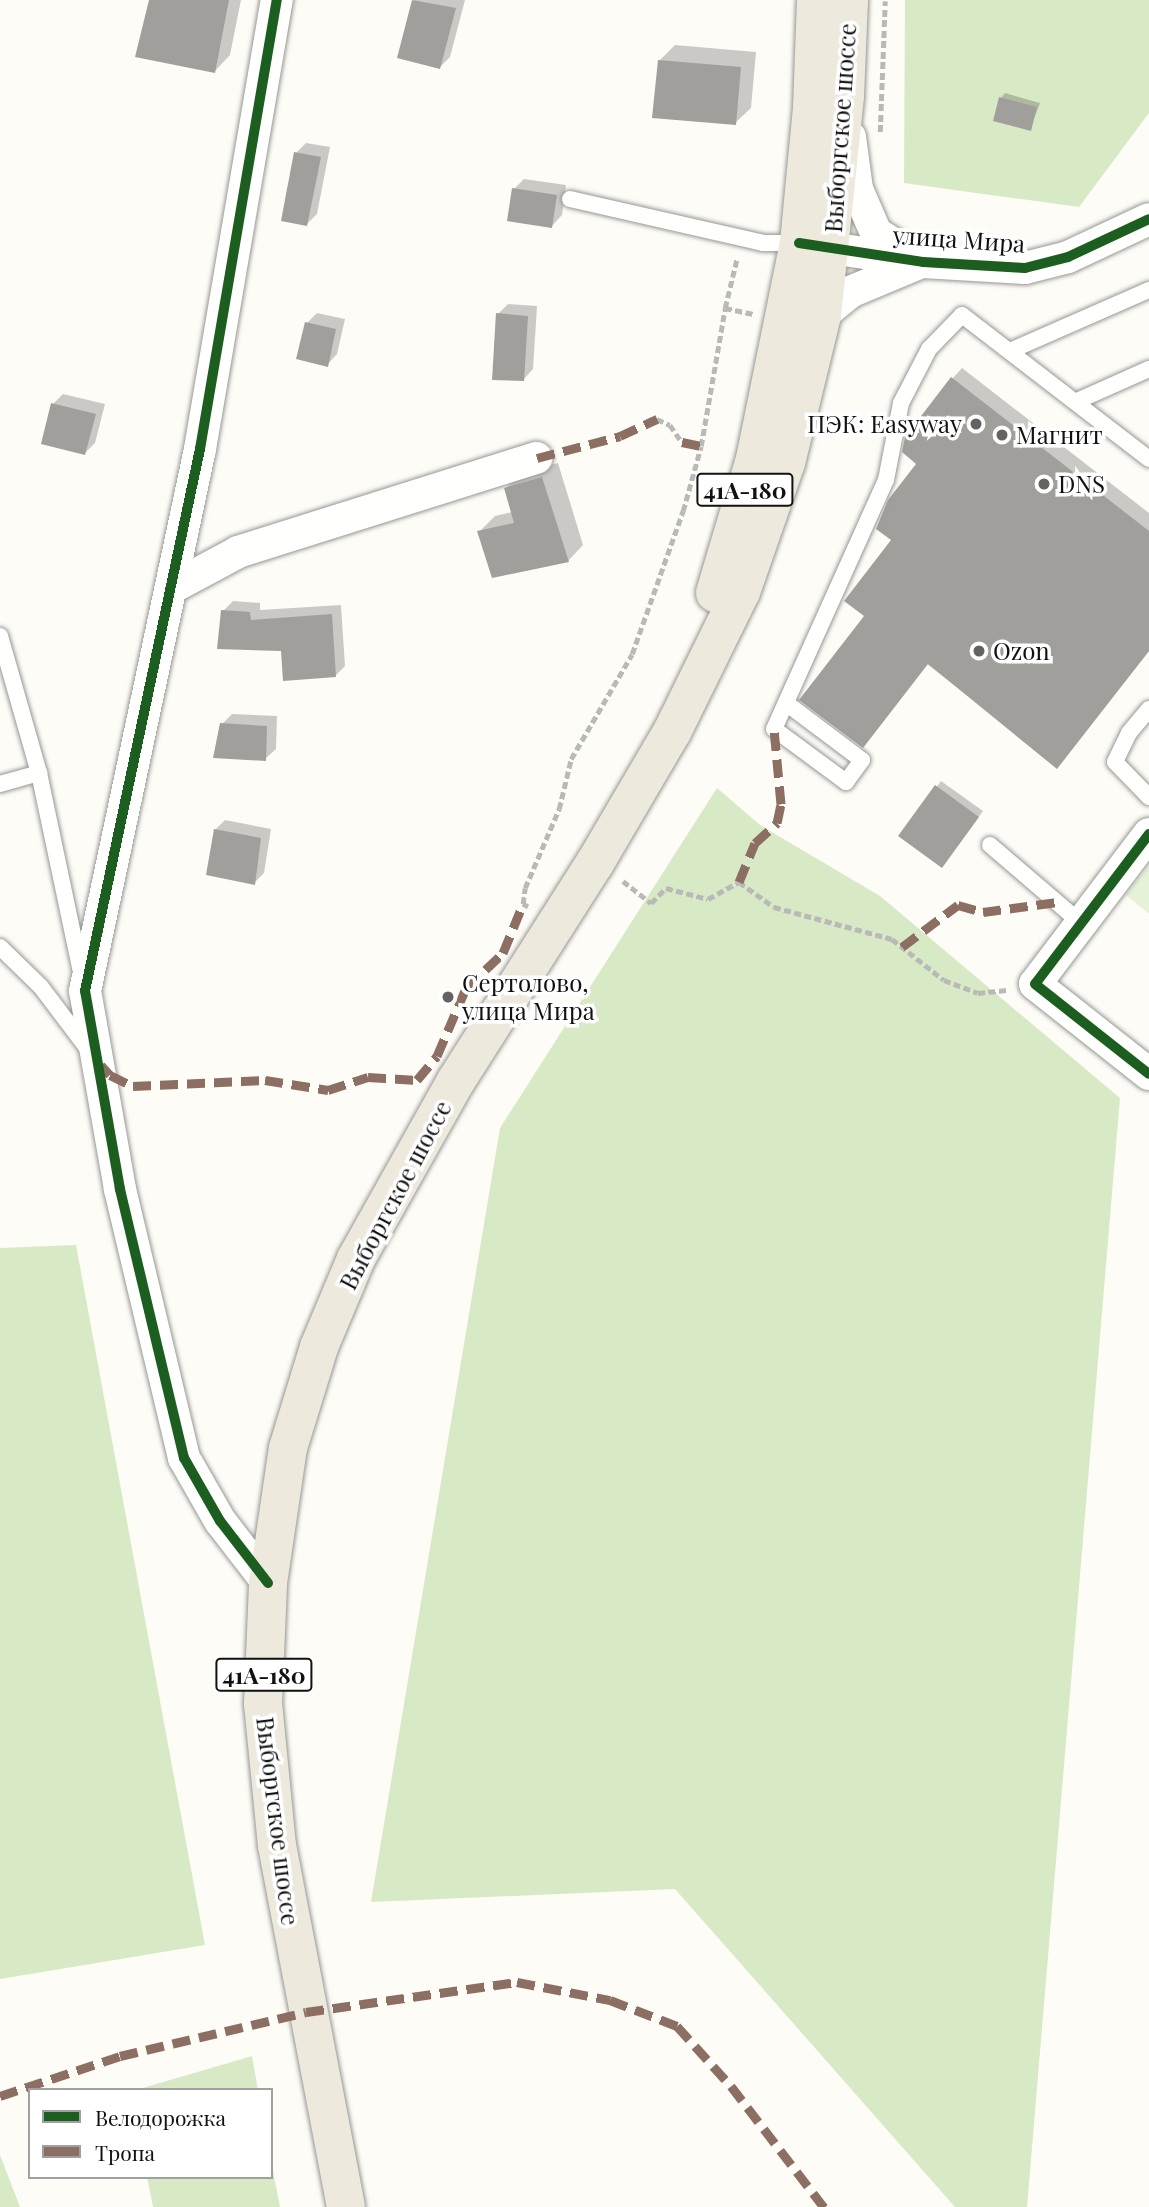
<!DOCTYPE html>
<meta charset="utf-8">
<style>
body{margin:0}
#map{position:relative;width:1149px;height:2207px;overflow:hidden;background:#fdfcf7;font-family:"Playfair Display",serif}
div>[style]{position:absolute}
.green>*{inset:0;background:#e7f3d7}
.forest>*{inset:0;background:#d8eac5}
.shadow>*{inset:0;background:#0003}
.building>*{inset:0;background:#a19f9c}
.path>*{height:4.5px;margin-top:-2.25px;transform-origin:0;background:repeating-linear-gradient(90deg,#b9b9b8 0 7px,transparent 0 10.5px)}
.roads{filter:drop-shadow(0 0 2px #979795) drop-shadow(0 0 2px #979795)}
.service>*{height:16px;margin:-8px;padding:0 8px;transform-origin:8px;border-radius:8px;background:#fffffe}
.minor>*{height:32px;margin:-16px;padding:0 16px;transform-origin:16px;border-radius:16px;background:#fffffe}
.primary>*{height:38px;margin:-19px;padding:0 19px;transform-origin:19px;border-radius:19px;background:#ede9dc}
.quiet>*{height:9px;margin-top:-4.5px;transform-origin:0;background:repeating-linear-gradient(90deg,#8d6e63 0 18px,transparent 0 27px)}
.cycleway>*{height:10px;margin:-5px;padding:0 5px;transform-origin:5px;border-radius:5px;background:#1b5e20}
.dots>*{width:19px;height:19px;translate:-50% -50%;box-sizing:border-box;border:4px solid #fff;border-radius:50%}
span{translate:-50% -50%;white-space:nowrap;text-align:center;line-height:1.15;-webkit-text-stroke:7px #fff;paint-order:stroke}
.shield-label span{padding:2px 5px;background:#fff;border:2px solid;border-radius:5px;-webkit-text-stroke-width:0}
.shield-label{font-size:23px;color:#111;font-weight:700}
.street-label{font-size:24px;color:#111}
.poi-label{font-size:24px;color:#111}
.right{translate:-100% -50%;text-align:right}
.left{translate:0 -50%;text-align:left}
.legend{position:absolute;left:28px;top:2088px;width:245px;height:91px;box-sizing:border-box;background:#fff;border:2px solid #a0a0a0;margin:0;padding:9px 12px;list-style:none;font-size:21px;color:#111}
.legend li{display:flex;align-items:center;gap:14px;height:35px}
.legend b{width:35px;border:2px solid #a0a0a0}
</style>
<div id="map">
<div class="green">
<i style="clip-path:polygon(1149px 866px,1149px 914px,1126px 895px)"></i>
</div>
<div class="forest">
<i style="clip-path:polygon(905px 0,1149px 0,1149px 113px,1079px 207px,904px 183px)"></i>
<i style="clip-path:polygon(717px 788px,760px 825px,880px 896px,1120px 1098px,1027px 2207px,955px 2207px,675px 1889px,371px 1902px,500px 1128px)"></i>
<i style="clip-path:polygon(76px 1245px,205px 1945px,0 1979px,0 1248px)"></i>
<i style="clip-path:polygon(252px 2056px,258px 2090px,136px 2090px)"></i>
<i style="clip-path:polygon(0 2155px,20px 2207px,0 2207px)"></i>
<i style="clip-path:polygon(271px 2161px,280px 2207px,153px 2207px,147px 2177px,271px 2177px)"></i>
</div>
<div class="shadow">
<i style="clip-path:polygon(151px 0,241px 0,230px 55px,215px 71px)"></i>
<i style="clip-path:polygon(414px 0,465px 0,450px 57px,440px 67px,399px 57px)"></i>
<i style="clip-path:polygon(675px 45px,756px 52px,751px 108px,735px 123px,659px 61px)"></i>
<i style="clip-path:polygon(1005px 93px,1040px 103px,1030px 129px,1001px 98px)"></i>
<i style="clip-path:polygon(306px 143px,330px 147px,317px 214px,307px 224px,296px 153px)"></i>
<i style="clip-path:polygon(524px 179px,566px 185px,562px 215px,552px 226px,514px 189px)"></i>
<i style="clip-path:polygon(508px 304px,537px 306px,533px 369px,523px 380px,498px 314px)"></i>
<i style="clip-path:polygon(317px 313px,345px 319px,337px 354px,327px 365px,307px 323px)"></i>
<i style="clip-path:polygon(962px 368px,1149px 513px,1149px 651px,1057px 766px,866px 616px,919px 463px,952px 379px)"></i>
<i style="clip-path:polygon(63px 394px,105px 404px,95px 443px,85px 453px,53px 404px)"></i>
<i style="clip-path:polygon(558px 463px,583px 545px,568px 561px,479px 532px,495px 516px,512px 512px,506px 488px,521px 473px)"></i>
<i style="clip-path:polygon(233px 601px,260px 603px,260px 610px,341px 605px,345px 666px,335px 676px,283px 650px,223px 611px)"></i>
<i style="clip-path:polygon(232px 714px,277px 716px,276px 749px,265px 759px,222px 724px)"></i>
<i style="clip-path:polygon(941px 781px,983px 811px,946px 861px,901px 836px)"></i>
<i style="clip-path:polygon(225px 820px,271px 829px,264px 873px,254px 883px,215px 830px)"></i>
</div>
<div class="building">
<i style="clip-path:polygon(149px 0,229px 0,215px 73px,135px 57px)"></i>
<i style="clip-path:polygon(412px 0,456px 8px,440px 69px,397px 58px)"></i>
<i style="clip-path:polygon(658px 60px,741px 67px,736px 125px,652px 118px)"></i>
<i style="clip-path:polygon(999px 97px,1037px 107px,1031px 131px,993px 121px)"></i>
<i style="clip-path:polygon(294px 152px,321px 157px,307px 226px,281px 221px)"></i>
<i style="clip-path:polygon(512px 188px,557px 195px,552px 228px,507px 221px)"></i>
<i style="clip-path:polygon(496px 313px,528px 316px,524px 381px,492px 380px)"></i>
<i style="clip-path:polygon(305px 322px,336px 329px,328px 367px,296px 359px)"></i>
<i style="clip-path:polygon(951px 377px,1149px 531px,1149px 651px,1057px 769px,928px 664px,863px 748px,799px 700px,864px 616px,844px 601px,891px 540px,876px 529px,888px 500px,916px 464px,902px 452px,905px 437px)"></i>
<i style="clip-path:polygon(51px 403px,96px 414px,85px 455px,41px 444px)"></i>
<i style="clip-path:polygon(542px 477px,569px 562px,492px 578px,477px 531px,514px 523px,504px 488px)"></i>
<i style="clip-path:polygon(221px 610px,250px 612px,251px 620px,332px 614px,336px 677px,283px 681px,281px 651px,217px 649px)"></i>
<i style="clip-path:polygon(220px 723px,267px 726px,266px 761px,213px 758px)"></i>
<i style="clip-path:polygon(935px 785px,979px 817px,942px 868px,898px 836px)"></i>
<i style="clip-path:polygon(214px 829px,261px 838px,255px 885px,206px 875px)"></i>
</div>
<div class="path">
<i style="left:880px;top:132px;width:131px;rotate:-87.8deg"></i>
<i style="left:725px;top:308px;width:51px;rotate:-76.5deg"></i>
<i style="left:657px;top:419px;width:14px;rotate:25deg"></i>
<i style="left:670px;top:425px;width:21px;rotate:55deg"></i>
<i style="left:623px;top:881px;width:36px;rotate:38deg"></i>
<i style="left:651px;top:903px;width:21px;rotate:-45deg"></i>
<i style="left:666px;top:888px;width:43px;rotate:14.7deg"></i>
<i style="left:708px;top:899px;width:35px;rotate:-29deg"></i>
<i style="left:739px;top:882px;width:43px;rotate:35.5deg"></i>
<i style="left:774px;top:907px;width:122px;rotate:15.2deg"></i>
<i style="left:892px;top:939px;width:66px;rotate:38.3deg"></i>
<i style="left:944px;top:980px;width:36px;rotate:21deg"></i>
<i style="left:978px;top:993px;width:29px;rotate:-6deg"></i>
<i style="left:528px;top:907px;width:6px;rotate:-149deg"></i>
<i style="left:523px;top:904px;width:16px;rotate:-83deg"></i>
<i style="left:525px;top:888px;width:86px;rotate:-66.7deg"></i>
<i style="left:559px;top:809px;width:51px;rotate:-76.5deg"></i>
<i style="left:571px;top:759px;width:121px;rotate:-59.8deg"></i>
<i style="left:632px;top:654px;width:152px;rotate:-70.4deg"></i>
<i style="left:683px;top:511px;width:67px;rotate:-74.5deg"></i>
<i style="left:701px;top:446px;width:140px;rotate:-80.1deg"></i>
<i style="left:725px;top:308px;width:29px;rotate:12deg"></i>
</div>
<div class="roads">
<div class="service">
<i style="left:570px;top:199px;width:198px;rotate:12.8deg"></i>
<i style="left:763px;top:243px;width:36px"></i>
<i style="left:1012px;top:350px;width:150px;rotate:-23.7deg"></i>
<i style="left:1077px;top:401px;width:79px;rotate:-24deg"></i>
<i style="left:0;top:636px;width:142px;rotate:74.1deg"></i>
<i style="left:39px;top:773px;width:203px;rotate:78.1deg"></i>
<i style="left:786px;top:703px;width:95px;rotate:36.9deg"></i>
<i style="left:862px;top:760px;width:27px;rotate:126deg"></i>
<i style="left:846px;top:782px;width:89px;rotate:-143.6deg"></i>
<i style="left:774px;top:729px;width:273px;rotate:-65.8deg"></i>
<i style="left:886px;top:480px;width:78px;rotate:-79deg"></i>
<i style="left:901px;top:403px;width:61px;rotate:-62.6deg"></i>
<i style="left:929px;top:349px;width:47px;rotate:-45.9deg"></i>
<i style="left:962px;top:315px;width:236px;rotate:37.6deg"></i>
<i style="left:1149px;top:709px;width:31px;rotate:130deg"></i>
<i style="left:1129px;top:733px;width:32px;rotate:116deg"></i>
<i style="left:1115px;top:762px;width:49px;rotate:45.8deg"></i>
<i style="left:0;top:784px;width:41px;rotate:-15.8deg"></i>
<i style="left:990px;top:845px;width:120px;rotate:40.6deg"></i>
<i style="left:0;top:947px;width:57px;rotate:44.3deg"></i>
<i style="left:41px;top:987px;width:83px;rotate:52.9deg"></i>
</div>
<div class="minor">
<i style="left:850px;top:137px;width:52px;rotate:82.3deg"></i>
<i style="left:857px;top:189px;width:48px;rotate:66.6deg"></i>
<i style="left:876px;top:233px;width:44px;rotate:31.9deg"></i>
<i style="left:805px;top:244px;width:119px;rotate:8.7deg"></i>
<i style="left:923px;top:262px;width:102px;rotate:3.4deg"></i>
<i style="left:1025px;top:268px;width:44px;rotate:-14.3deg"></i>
<i style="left:1068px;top:257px;width:89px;rotate:-25.1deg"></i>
<i style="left:822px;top:315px;width:36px;rotate:-39deg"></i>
<i style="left:850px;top:292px;width:75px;rotate:-22.8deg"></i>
<i style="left:171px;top:588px;width:76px;rotate:-28.2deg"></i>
<i style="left:238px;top:552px;width:313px;rotate:-17.5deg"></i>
<i style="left:1149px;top:834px;width:188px;rotate:127.2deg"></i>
<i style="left:1035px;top:984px;width:145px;rotate:38.3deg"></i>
<i style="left:268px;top:1583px;width:78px;rotate:-127.7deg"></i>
<i style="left:220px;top:1521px;width:73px;rotate:-119.7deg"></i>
<i style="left:184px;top:1458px;width:277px;rotate:-103.4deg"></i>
<i style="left:120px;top:1189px;width:201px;rotate:-100deg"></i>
<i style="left:85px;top:991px;width:554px;rotate:-78.02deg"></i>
<i style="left:200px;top:449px;width:456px;rotate:-80.3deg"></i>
</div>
<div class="primary">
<i style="left:715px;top:593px;width:140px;rotate:-73.4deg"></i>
<i style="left:755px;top:459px;width:220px;rotate:-78.5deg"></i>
<i style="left:799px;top:243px;width:136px;rotate:-84.5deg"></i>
<i style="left:812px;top:108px;width:108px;rotate:-87.9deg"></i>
<i style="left:346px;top:2207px;width:368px;rotate:-100.8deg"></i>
<i style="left:277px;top:1846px;width:143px;rotate:-95.6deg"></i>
<i style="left:263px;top:1704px;width:121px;rotate:-87.6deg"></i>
<i style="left:268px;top:1583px;width:136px;rotate:-81.6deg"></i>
<i style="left:288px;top:1448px;width:106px;rotate:-72.9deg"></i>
<i style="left:319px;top:1347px;width:95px;rotate:-67.2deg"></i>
<i style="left:356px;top:1259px;width:204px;rotate:-60.7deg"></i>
<i style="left:456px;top:1081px;width:259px;rotate:-57.5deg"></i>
<i style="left:595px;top:863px;width:152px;rotate:-59.6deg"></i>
<i style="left:672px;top:732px;width:156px;rotate:-63.8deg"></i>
<i style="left:741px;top:592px;width:137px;rotate:-70.8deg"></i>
<i style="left:786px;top:463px;width:152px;rotate:-76.3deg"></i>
<i style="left:822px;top:315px;width:220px;rotate:-84deg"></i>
<i style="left:845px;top:96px;width:96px;rotate:-87.6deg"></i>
</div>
</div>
<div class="quiet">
<i style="left:682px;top:442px;width:19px;rotate:12deg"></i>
<i style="left:537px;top:458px;width:86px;rotate:-14.8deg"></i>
<i style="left:620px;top:436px;width:41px;rotate:-24.7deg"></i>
<i style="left:739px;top:882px;width:42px;rotate:-67.7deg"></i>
<i style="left:755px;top:843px;width:30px;rotate:-42deg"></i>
<i style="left:777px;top:823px;width:19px;rotate:-78deg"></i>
<i style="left:781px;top:804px;width:75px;rotate:-95.3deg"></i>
<i style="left:902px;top:947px;width:70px;rotate:-36.9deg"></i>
<i style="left:958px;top:905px;width:26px;rotate:16deg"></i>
<i style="left:983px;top:912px;width:75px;rotate:-7.7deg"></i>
<i style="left:101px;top:1065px;width:13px;rotate:48deg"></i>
<i style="left:110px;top:1075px;width:25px;rotate:26deg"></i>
<i style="left:133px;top:1086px;width:132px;rotate:-2.6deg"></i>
<i style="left:265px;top:1080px;width:64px;rotate:9deg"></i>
<i style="left:328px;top:1090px;width:42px;rotate:-18deg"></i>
<i style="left:368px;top:1077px;width:49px;rotate:3.5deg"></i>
<i style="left:417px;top:1080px;width:31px;rotate:-50deg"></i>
<i style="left:437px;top:1056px;width:74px;rotate:-66.9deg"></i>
<i style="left:466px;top:988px;width:51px;rotate:-43.4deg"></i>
<i style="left:503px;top:953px;width:53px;rotate:-67.8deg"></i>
<i style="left:0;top:2096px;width:126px;rotate:-18.4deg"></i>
<i style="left:120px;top:2056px;width:191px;rotate:-13.3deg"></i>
<i style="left:306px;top:2012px;width:213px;rotate:-8.1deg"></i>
<i style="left:517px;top:1982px;width:95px;rotate:11deg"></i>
<i style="left:610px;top:2000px;width:72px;rotate:21.2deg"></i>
<i style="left:677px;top:2026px;width:81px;rotate:48deg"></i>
<i style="left:731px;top:2086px;width:153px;rotate:52.5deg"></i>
</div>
<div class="cycleway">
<i style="left:799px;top:243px;width:125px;rotate:8.7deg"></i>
<i style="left:923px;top:262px;width:102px;rotate:3.4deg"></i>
<i style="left:1025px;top:268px;width:44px;rotate:-14.3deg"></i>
<i style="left:1068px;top:257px;width:89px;rotate:-25.1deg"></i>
<i style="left:1149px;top:834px;width:188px;rotate:127.2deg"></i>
<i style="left:1035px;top:984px;width:145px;rotate:38.3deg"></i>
<i style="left:268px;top:1583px;width:78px;rotate:-127.7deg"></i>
<i style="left:220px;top:1521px;width:73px;rotate:-119.7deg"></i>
<i style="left:184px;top:1458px;width:277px;rotate:-103.4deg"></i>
<i style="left:120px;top:1189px;width:201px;rotate:-100deg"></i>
<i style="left:85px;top:991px;width:554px;rotate:-78.02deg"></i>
<i style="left:200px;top:449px;width:456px;rotate:-80.3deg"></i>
</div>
<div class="dots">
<i style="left:976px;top:424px;background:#646362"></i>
<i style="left:1002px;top:435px;background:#646362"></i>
<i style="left:1044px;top:484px;background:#646362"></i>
<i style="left:979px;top:651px;background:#646362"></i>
<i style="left:448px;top:997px;background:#646362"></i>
</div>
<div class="shield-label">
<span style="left:745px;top:490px">41А-180</span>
<span style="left:264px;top:1675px">41А-180</span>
</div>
<div class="street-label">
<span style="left:840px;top:128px;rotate:-86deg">Выборгское шоссе</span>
<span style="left:959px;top:239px;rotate:4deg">улица Мира</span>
<span style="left:395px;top:1195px;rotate:-62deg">Выборгское шоссе</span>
<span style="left:278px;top:1821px;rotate:83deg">Выборгское шоссе</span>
</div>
<div class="poi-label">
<span class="right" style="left:962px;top:424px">ПЭК: Easyway</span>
<span class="left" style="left:1016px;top:435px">Магнит</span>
<span class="left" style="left:1058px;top:484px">DNS</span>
<span class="left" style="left:993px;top:651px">Ozon</span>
<span class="left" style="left:462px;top:997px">Сертолово,<br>улица Мира</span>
</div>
<ul class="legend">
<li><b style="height:9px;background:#1b5e20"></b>Велодорожка</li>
<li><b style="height:9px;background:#8d6e63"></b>Тропа</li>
</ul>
</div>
